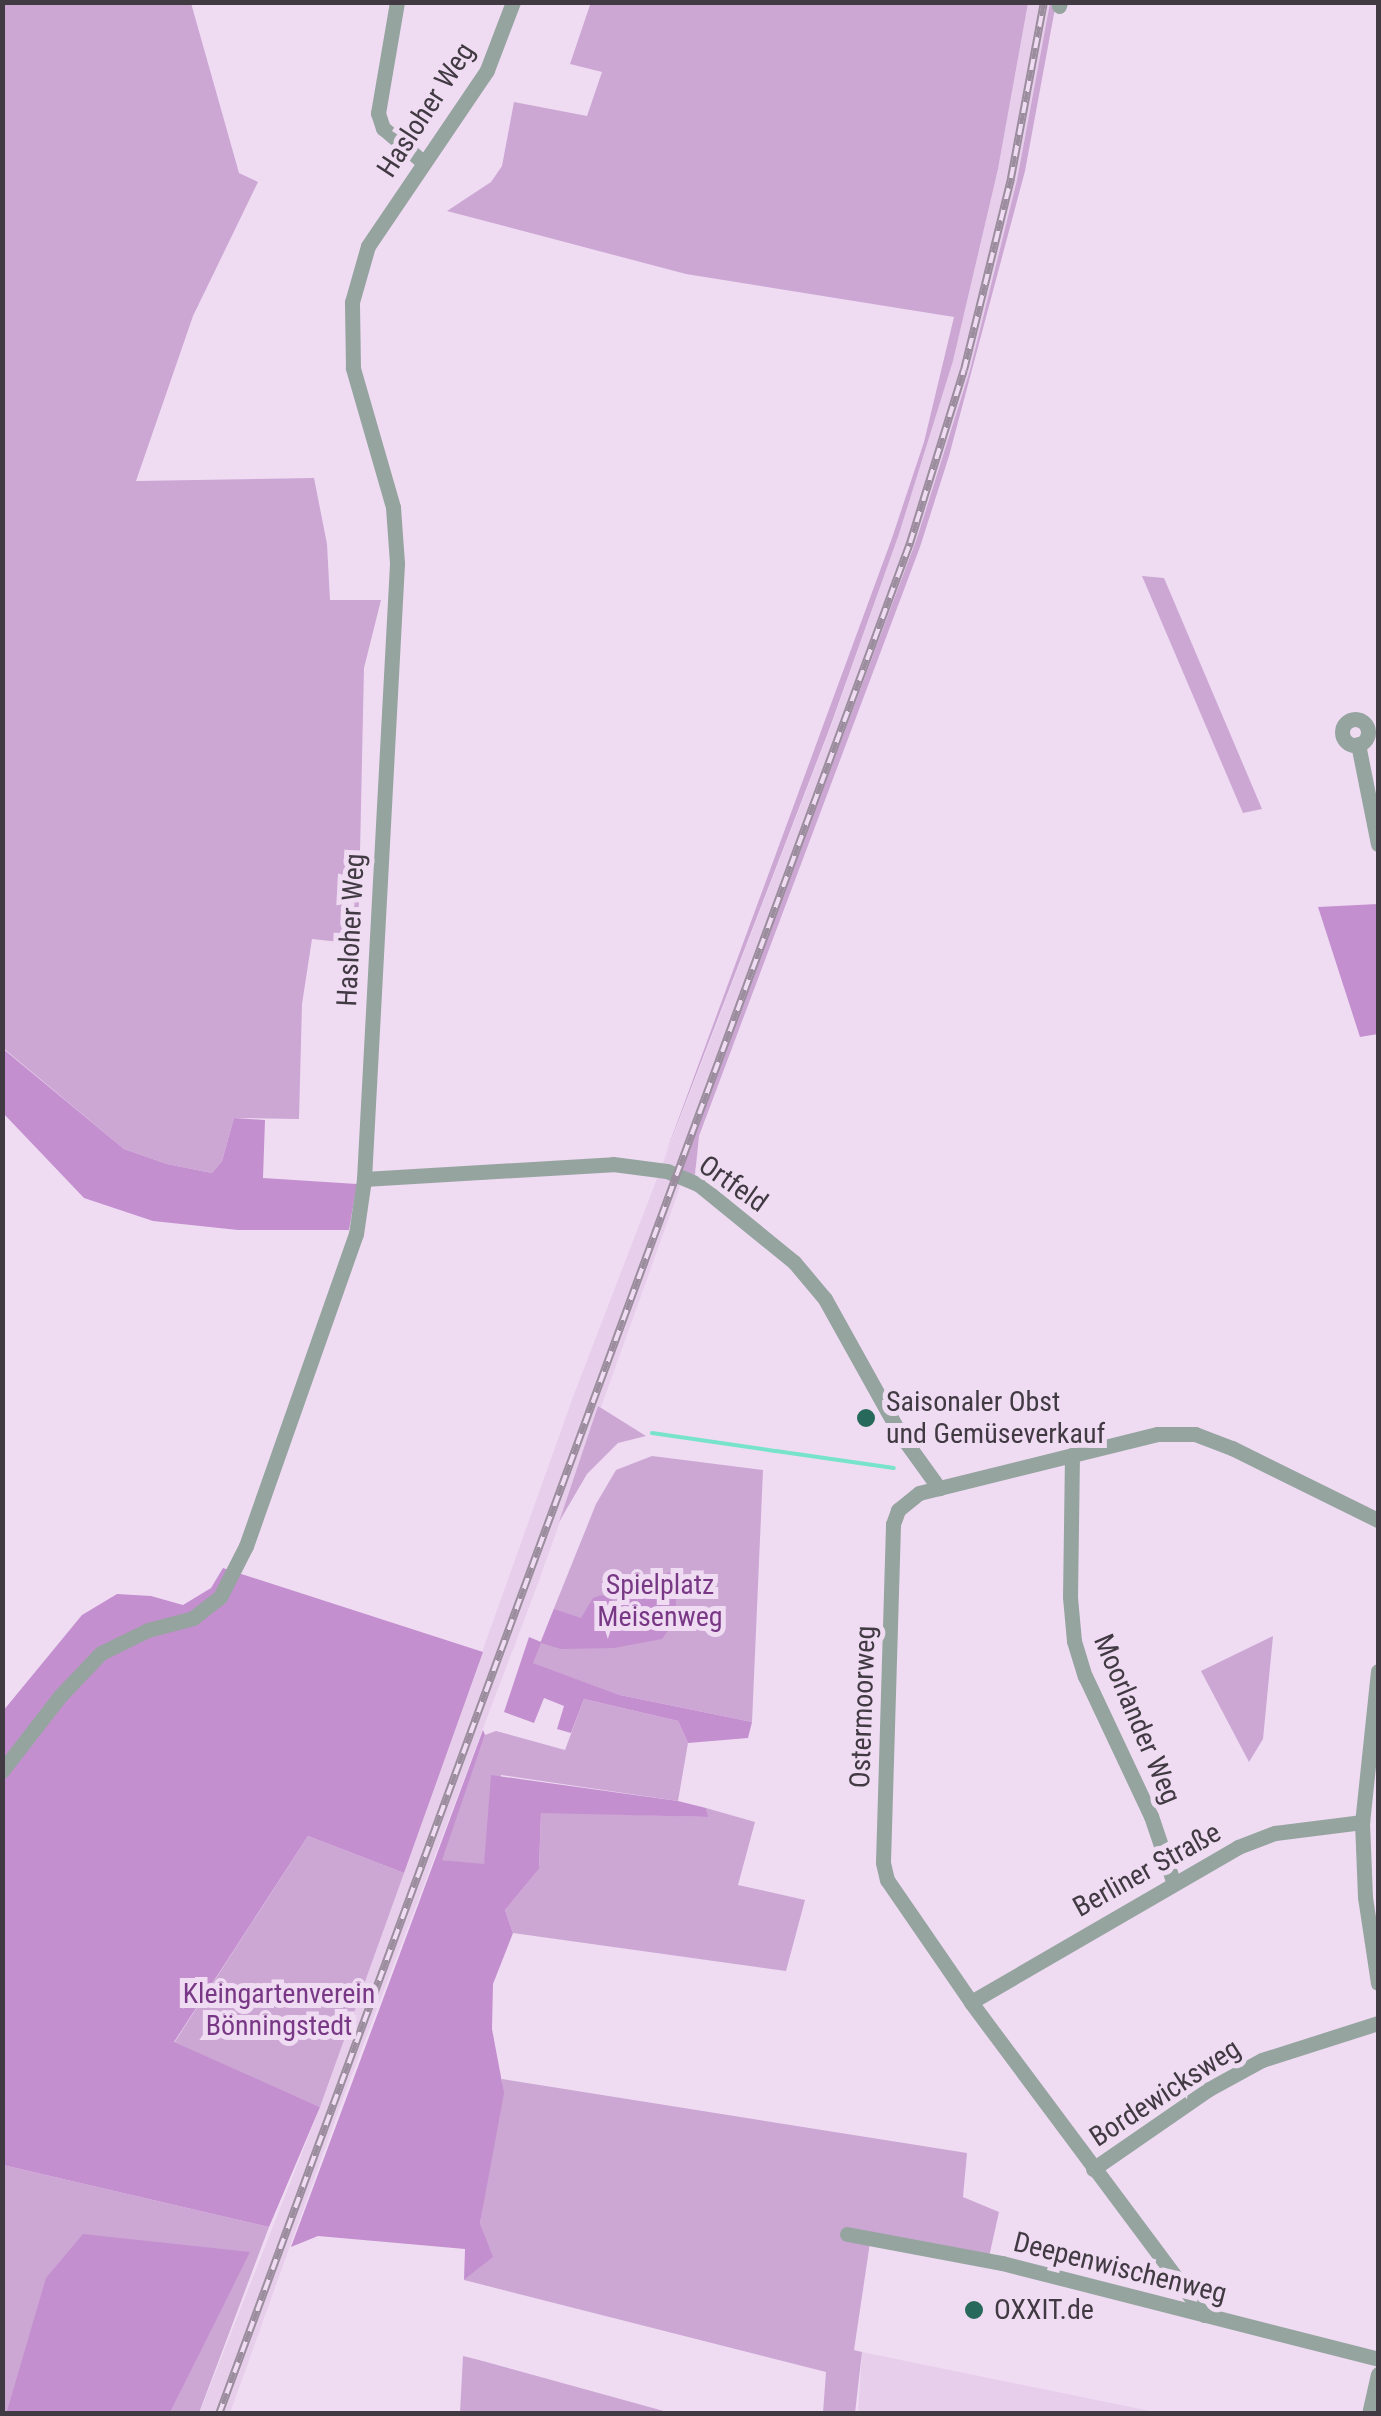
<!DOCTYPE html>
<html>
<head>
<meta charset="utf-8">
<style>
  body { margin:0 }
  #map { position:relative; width:1381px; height:2416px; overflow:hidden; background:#efdcf3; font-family:"Roboto Condensed",sans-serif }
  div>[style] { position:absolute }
  .built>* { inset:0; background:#e7cfec }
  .green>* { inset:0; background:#cca7d4 }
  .forest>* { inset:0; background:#c48fcf }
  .stream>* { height:4px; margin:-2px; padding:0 2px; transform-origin:2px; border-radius:2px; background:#77e3ca }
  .street>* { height:15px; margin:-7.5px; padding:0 7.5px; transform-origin:7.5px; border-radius:7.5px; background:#96a4a0 }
  .street>.ring { margin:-7.5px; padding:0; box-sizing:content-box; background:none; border:15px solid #96a4a0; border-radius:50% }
  .rail>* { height:8px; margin-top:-4px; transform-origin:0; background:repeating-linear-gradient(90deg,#efdcf3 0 11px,#9b8d9d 0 22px); box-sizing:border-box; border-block:2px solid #9b8d9d }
  .dots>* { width:28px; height:28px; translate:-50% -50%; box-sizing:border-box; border:5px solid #efdcf3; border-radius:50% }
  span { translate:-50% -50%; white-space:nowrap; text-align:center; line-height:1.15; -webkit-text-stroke:10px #efdcf3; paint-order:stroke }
  .street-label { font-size:28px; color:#423a43 }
  .poi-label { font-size:28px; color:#423a43 }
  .left { translate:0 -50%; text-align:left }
  .park-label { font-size:28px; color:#783885 }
  .frame { position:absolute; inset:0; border:5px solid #423a43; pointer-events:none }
</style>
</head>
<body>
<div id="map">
  <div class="built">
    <div style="clip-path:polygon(1028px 3px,1050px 3px,1017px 180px,970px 370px,917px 538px,682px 1168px,685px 1173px,537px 1586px,344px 2096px,230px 2413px,199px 2414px,320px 2107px,573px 1397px,830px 729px,899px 534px,953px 361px,998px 169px)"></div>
    <div style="clip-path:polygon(862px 2352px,1160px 2413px,858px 2413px)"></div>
  </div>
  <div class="green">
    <div style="clip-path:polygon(591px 2px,1028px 3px,998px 169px,953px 361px,899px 534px,829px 730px,663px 1161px,892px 538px,924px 442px,954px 317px,686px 274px,447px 211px,491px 182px,502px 166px,514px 102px,587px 116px,602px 72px,570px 64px)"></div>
    <div style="clip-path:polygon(3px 3px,191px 3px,239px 173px,258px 182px,193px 316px,136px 481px,314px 478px,327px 544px,330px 600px,381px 600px,364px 668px,358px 944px,312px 939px,302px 1004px,299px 1119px,234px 1118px,222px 1161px,212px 1173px,167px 1164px,124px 1149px,3px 1048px)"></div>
    <div style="clip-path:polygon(1050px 3px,1056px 3px,1025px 171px,949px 456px,920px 547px,699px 1136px,695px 1175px,685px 1173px,681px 1168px,917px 538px,970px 370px,1017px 180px)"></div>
    <div style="clip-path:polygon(1142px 576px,1164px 578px,1262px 809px,1243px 813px)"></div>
    <div style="clip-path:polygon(598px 1406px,646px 1436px,618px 1443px,587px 1474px,559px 1522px)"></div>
    <div style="clip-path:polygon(652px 1456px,763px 1470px,752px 1722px,620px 1695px,532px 1663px,596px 1504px,616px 1470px)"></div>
    <div style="clip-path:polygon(1273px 1636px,1263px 1739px,1249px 1762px,1201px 1671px)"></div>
    <div style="clip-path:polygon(584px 1699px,678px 1721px,688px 1743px,678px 1801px,501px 1775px,484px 1865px,441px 1860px,485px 1735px,496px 1731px,565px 1750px)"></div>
    <div style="clip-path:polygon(706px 1808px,755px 1822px,738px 1885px,805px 1900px,786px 1971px,513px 1933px,505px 1910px,539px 1869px,541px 1812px,707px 1817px)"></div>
    <div style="clip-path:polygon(308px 1836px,404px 1873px,320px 2107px,174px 2043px)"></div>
    <div style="clip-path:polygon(502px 2079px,967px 2153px,963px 2197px,999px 2212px,989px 2257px,871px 2236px,854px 2350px,862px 2352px,855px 2413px,823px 2413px,826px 2372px,464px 2280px,492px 2257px,480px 2223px)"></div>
    <div style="clip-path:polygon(3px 2165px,269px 2227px,199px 2413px,170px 2413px,249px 2252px,7px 2411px,30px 2413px,3px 2413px)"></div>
    <div style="clip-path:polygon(463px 2356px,479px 2360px,671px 2413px,460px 2413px)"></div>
  </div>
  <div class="forest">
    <div style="clip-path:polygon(1378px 904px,1378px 1034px,1360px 1037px,1318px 907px)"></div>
    <div style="clip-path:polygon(2px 1048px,124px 1149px,167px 1164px,212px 1173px,222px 1161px,234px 1118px,265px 1120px,263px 1178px,357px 1184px,349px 1230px,238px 1230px,153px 1221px,84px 1198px,3px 1113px)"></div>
    <div style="clip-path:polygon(223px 1568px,483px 1652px,404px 1873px,308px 1836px,174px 2042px,320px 2107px,269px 2227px,3px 2165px,3px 1711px,82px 1615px,117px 1594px,151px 1596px,183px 1605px,211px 1588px)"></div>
    <div style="clip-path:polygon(669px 1572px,677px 1581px,675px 1621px,662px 1639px,614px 1648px,561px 1649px,541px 1643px,533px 1663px,620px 1695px,752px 1722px,748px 1738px,688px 1743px,678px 1721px,584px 1699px,571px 1733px,557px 1729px,564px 1706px,544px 1698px,534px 1723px,504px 1712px,529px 1637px,541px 1642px,554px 1609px,581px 1618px,593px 1598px,602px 1595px,612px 1599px,614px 1606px)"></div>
    <div style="clip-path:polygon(483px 1730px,485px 1735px,442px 1860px,484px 1864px,491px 1775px,678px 1801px,706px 1808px,708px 1817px,541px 1813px,539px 1869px,505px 1910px,513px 1933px,493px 1984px,492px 2029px,504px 2093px,480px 2223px,493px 2257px,464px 2280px,465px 2249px,318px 2236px,291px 2247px)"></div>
    <div style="clip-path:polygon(83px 2234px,250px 2252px,170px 2413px,7px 2411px,46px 2278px)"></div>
  </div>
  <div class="stream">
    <div style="left:652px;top:1433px;width:124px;rotate:8.3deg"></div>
    <div style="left:776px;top:1451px;width:119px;rotate:8.2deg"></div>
  </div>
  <div class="street">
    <div style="left:397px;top:2px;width:113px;rotate:99.7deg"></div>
    <div style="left:378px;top:113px;width:16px;rotate:72deg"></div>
    <div style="left:383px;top:128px;width:52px;rotate:40.4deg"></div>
    <div style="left:1059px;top:6px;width:4px;rotate:-76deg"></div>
    <div class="ring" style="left:1342px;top:719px;width:11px;height:11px"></div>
    <div style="left:1358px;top:744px;width:102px;rotate:78.7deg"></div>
    <div style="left:364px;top:1179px;width:249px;rotate:-3.4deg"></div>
    <div style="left:613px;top:1164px;width:54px;rotate:7.4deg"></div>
    <div style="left:667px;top:1171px;width:34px;rotate:23deg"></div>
    <div style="left:698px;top:1184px;width:124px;rotate:39.1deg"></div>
    <div style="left:794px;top:1262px;width:48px;rotate:50deg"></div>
    <div style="left:825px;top:1299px;width:154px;rotate:60.9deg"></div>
    <div style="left:900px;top:1434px;width:67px;rotate:54.2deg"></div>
    <div style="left:1072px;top:1455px;width:142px;rotate:90.8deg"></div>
    <div style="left:1070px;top:1597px;width:44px;rotate:84.8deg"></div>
    <div style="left:1074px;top:1641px;width:37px;rotate:73deg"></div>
    <div style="left:1085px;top:1676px;width:155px;rotate:64.8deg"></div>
    <div style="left:1151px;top:1816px;width:69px;rotate:71.3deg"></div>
    <div style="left:1378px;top:1671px;width:152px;rotate:96deg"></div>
    <div style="left:1362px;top:1822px;width:75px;rotate:87.7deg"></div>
    <div style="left:1365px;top:1897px;width:87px;rotate:81.4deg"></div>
    <div style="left:2px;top:1771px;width:95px;rotate:-52.3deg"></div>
    <div style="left:60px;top:1696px;width:59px;rotate:-46.4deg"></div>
    <div style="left:101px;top:1653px;width:52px;rotate:-26.1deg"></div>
    <div style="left:148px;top:1630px;width:47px;rotate:-14.9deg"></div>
    <div style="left:193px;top:1618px;width:34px;rotate:-38deg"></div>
    <div style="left:220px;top:1597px;width:57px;rotate:-63deg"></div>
    <div style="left:246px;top:1546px;width:331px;rotate:-70.6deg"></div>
    <div style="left:356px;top:1234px;width:56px;rotate:-81.7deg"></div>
    <div style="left:364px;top:1179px;width:617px;rotate:-86.93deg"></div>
    <div style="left:397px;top:563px;width:56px;rotate:-94.1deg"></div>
    <div style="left:393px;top:507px;width:145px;rotate:-106.1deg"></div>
    <div style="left:353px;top:368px;width:66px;rotate:-90.9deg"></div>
    <div style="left:352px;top:302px;width:58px;rotate:-74.1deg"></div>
    <div style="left:368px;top:246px;width:212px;rotate:-55.9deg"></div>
    <div style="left:487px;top:70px;width:73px;rotate:-69.1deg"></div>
    <div style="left:971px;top:2002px;width:309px;rotate:-30.1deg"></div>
    <div style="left:1238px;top:1847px;width:40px;rotate:-21deg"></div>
    <div style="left:1275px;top:1833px;width:88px;rotate:-7.2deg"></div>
    <div style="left:1093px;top:2169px;width:141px;rotate:-34.6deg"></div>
    <div style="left:1209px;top:2089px;width:60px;rotate:-28.7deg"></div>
    <div style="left:1262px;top:2060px;width:122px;rotate:-17.7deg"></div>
    <div style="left:847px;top:2234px;width:158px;rotate:10.6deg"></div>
    <div style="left:1002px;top:2263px;width:388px;rotate:14.3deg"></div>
    <div style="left:1204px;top:2315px;width:390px;rotate:-126.7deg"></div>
    <div style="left:971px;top:2002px;width:148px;rotate:-124.5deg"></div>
    <div style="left:887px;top:1880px;width:18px;rotate:-103deg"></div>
    <div style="left:883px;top:1862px;width:338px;rotate:-88.3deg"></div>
    <div style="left:893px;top:1524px;width:15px;rotate:-70deg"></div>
    <div style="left:898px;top:1510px;width:27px;rotate:-39deg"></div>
    <div style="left:919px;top:1493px;width:246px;rotate:-13.9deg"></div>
    <div style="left:1158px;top:1434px;width:37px"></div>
    <div style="left:1195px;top:1434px;width:40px;rotate:21deg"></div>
    <div style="left:1232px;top:1448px;width:163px;rotate:26.3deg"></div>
    <div style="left:1369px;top:2414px;width:41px;rotate:-77.3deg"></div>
  </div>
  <div class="rail">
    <div style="left:219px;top:2414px;width:1995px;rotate:-69.73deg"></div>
    <div style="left:910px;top:543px;width:181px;rotate:-72.7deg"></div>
    <div style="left:964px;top:370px;width:198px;rotate:-76.2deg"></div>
    <div style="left:1011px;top:178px;width:179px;rotate:-79.4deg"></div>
  </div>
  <div class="dots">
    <div style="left:866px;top:1418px;background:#276a5c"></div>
    <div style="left:974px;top:2310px;background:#276a5c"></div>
  </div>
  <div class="street-label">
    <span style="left:426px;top:110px;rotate:-57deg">Hasloher Weg</span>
    <span style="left:351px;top:930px;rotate:-87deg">Hasloher Weg</span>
    <span style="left:733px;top:1184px;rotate:35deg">Ortfeld</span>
    <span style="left:863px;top:1707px;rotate:-88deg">Ostermoorweg</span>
    <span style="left:1137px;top:1719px;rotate:67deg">Moorlander Weg</span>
    <span style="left:1147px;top:1870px;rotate:-29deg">Berliner Straße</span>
    <span style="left:1165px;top:2093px;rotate:-33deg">Bordewicksweg</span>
    <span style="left:1120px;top:2268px;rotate:14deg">Deepenwischenweg</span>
  </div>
  <div class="poi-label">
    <span class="left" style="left:886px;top:1418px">Saisonaler Obst<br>und Gemüseverkauf</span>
    <span class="left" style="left:994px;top:2310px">OXXIT.de</span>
  </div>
  <div class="park-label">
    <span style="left:660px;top:1601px">Spielplatz<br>Meisenweg</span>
    <span style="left:279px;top:2010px">Kleingartenverein<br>Bönningstedt</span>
  </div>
  <div class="frame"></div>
</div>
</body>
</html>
